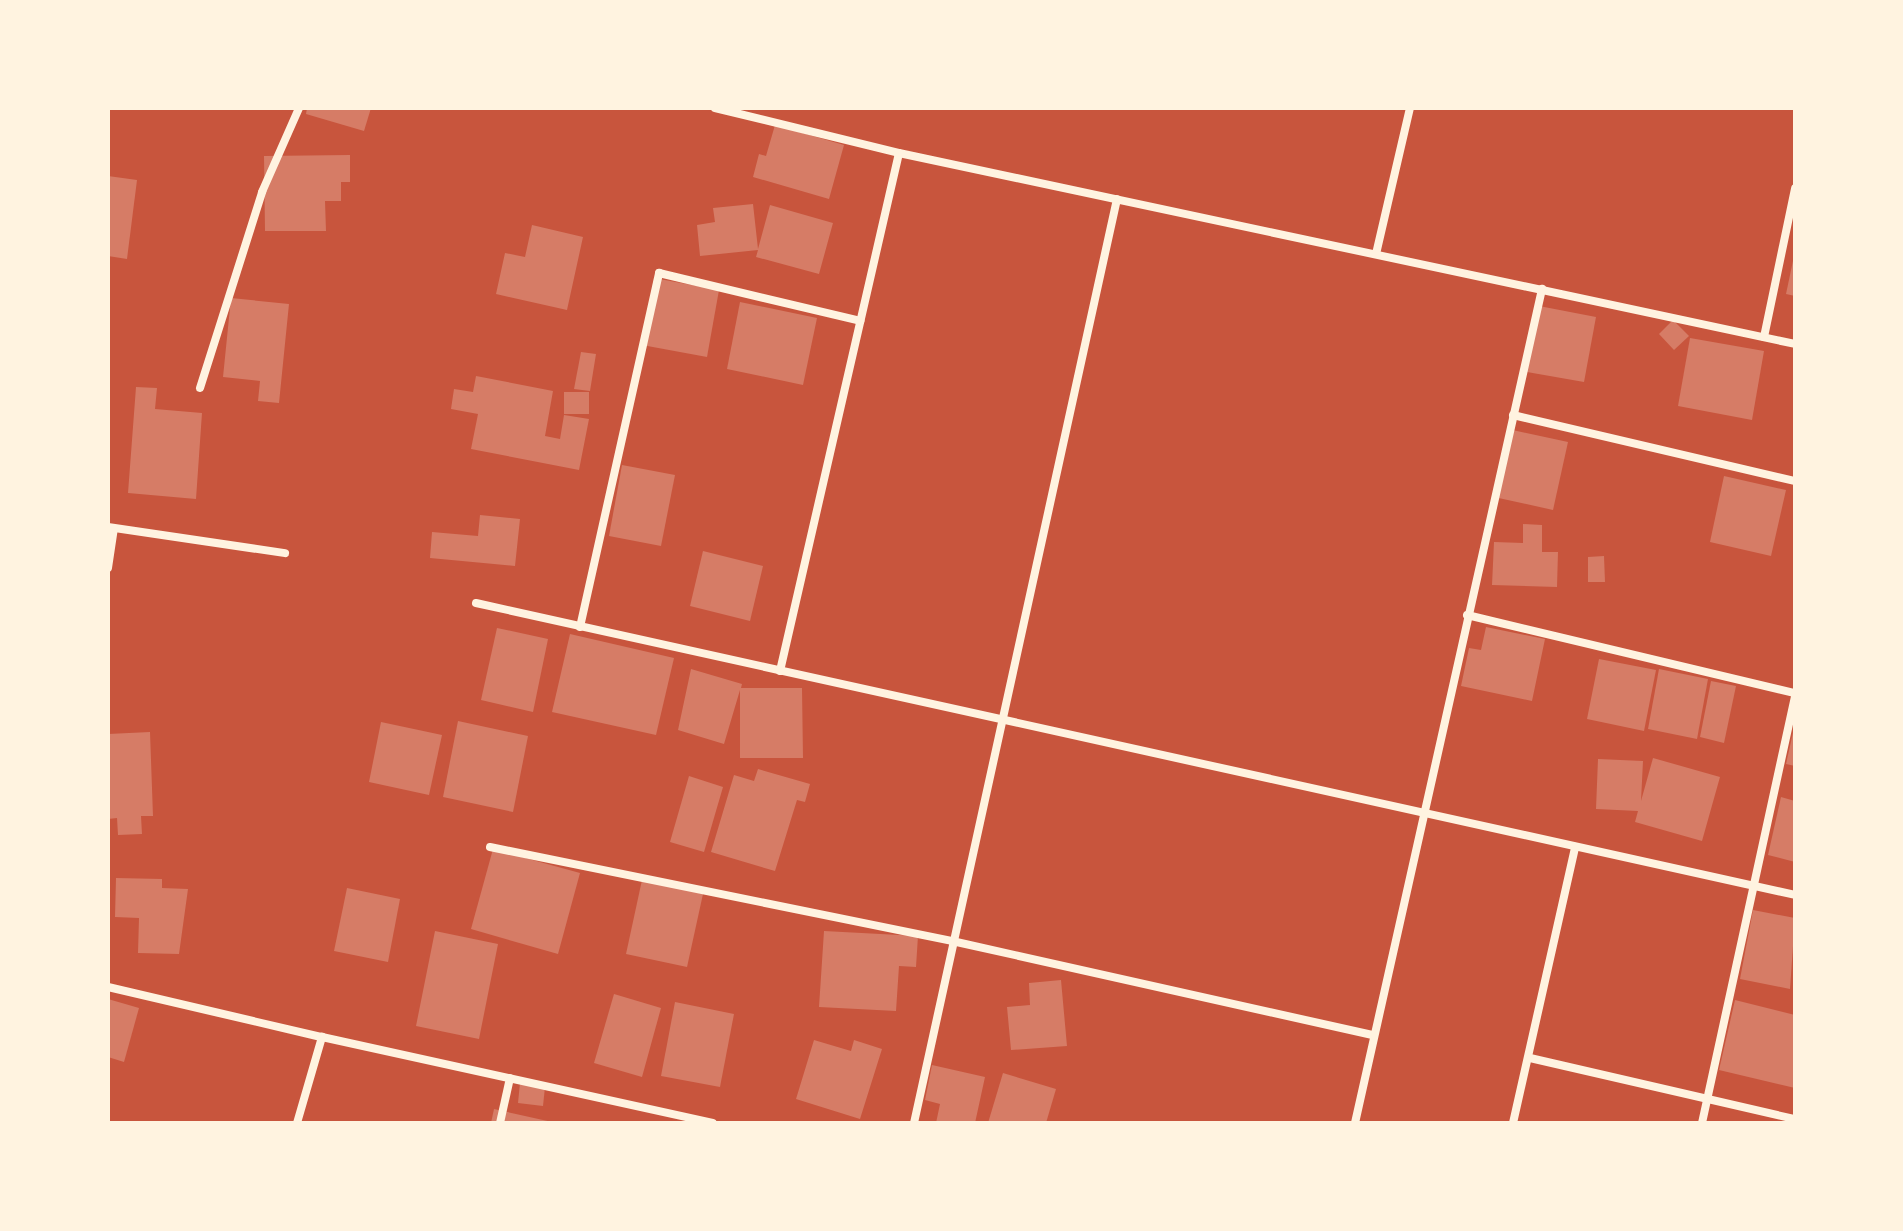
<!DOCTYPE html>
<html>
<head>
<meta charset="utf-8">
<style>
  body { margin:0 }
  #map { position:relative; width:1903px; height:1231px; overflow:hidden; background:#c8553d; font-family:Mulish,sans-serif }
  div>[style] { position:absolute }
  .building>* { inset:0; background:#d67c66 }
  .minor>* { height:8px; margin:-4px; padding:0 4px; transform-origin:4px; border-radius:4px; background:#fff3e0 }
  span { translate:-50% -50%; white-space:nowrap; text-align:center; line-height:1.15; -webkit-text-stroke:7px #fff3e0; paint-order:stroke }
  .frame { position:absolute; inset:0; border:110px solid #fff3e0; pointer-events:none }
</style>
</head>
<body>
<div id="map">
  <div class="building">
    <div style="clip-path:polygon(307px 108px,371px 108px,364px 131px,306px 114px)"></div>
    <div style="clip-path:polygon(775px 125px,844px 145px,829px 199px,753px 177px,759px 154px,766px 156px)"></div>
    <div style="clip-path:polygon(350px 155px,350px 182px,341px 182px,341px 201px,325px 201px,326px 231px,265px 231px,264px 156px)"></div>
    <div style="clip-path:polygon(108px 176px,137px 180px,127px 259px,108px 256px)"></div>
    <div style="clip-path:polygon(753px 204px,758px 249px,770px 205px,833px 223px,819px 274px,756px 257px,758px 250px,700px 256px,697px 225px,715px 222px,713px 208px)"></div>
    <div style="clip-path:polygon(532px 225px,583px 237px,567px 310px,496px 294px,505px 253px,525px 257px)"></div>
    <div style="clip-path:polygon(1794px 256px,1795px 256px,1795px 296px,1786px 294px)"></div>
    <div style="clip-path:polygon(654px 278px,719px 290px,707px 357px,642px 345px)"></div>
    <div style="clip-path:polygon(231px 298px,289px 304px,279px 403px,258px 401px,260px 381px,223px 377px)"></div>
    <div style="clip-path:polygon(740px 302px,817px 318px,803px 385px,727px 369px)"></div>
    <div style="clip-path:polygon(1539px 306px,1596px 317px,1584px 382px,1527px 372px)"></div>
    <div style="clip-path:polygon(1673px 320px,1689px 336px,1674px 350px,1659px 334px)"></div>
    <div style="clip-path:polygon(1690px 338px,1764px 351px,1752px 420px,1678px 406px)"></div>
    <div style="clip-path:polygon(581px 352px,596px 354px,590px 391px,574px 389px)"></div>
    <div style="clip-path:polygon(476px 376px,553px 391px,545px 436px,560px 439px,564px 415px,589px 419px,579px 470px,471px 449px,478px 414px,451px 409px,454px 389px,473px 392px)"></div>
    <div style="clip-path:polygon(136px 387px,157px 388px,155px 409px,202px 413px,196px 499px,128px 493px)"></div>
    <div style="clip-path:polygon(564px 392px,589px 392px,589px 414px,564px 414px)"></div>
    <div style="clip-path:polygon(1508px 429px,1568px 442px,1553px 510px,1494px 497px)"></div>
    <div style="clip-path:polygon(622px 465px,675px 475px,661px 546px,609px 536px)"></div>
    <div style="clip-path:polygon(1724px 476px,1786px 490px,1771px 556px,1710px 542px)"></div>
    <div style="clip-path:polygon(480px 515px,520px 519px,515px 566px,430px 558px,432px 532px,478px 536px)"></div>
    <div style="clip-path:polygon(1523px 524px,1542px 525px,1542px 552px,1558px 552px,1557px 587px,1492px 585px,1494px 542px,1523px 543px)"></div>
    <div style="clip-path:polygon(703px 551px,763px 566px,750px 621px,690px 606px)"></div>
    <div style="clip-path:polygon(1604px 556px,1605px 582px,1588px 582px,1588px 557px)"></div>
    <div style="clip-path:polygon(1486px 627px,1545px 639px,1532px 701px,1461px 686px,1469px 648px,1481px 650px)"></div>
    <div style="clip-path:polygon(497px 628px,548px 639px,533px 712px,481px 700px)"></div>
    <div style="clip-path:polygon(570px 634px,674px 658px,656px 735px,552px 712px)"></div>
    <div style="clip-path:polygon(1599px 659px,1656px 670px,1644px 731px,1587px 719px)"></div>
    <div style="clip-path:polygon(691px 669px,742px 684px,741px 688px,802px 688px,803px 758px,740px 758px,740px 690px,724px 744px,678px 730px)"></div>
    <div style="clip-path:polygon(1659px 669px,1708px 679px,1697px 739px,1648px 729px)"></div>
    <div style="clip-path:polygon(1711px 681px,1736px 686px,1724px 743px,1700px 737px)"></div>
    <div style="clip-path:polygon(458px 721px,528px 736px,513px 812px,443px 797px)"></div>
    <div style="clip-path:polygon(381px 722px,442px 735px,429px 795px,369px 782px)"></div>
    <div style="clip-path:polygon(1794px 728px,1795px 728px,1795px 766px,1786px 764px)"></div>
    <div style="clip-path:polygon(150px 732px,153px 816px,141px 816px,142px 834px,118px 835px,117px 818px,108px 819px,108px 734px)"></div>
    <div style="clip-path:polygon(1653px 758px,1720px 777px,1702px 841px,1635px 822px,1638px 811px,1596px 809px,1598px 759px,1643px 761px,1641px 801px)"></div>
    <div style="clip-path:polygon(758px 769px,810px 784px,805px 802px,797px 800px,775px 871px,711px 852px,734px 775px,754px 781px)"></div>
    <div style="clip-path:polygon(689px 776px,723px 787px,704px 852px,670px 842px)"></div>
    <div style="clip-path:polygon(1781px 797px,1795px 801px,1795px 862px,1768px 855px)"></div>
    <div style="clip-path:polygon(493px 849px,580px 873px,558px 954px,471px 929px)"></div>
    <div style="clip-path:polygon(116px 878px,162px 879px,162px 888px,188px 889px,179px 954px,138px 953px,139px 918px,115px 917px)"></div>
    <div style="clip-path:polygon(642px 880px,703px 894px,687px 967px,626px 954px)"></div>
    <div style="clip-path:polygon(347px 888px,400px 899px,388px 962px,334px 951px)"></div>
    <div style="clip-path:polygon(1753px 910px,1795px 918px,1790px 989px,1740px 979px)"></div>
    <div style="clip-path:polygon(435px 931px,498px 944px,479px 1039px,416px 1026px)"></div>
    <div style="clip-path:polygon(824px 931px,918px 936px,916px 967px,899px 966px,896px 1011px,819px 1007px)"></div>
    <div style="clip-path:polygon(1061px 980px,1067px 1046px,1011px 1050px,1007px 1007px,1030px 1005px,1029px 983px)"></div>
    <div style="clip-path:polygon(614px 994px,661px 1008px,642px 1077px,594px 1063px)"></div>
    <div style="clip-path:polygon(108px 999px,139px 1008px,124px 1062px,108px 1057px)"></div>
    <div style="clip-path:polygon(1735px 1000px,1795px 1015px,1795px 1088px,1719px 1070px)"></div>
    <div style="clip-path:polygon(675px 1002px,734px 1014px,720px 1087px,661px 1076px)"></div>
    <div style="clip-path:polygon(814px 1040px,851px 1051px,854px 1040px,882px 1049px,860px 1119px,796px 1099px)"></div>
    <div style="clip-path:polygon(932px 1065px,985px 1077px,975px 1123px,936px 1123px,940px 1104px,925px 1100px)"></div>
    <div style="clip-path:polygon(1003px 1073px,1056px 1089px,1046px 1123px,988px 1123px)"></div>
    <div style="clip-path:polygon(520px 1083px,545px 1087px,543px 1106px,518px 1103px)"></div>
    <div style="clip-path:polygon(494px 1109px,552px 1122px,552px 1123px,491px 1123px)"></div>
  </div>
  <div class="minor">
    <div style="left:715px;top:108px;width:189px;rotate:13.7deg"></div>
    <div style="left:899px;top:153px;width:916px;rotate:12.03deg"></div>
    <div style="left:1376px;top:254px;width:150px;rotate:-76.9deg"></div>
    <div style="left:1764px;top:337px;width:152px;rotate:-78.2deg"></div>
    <div style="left:200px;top:388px;width:206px;rotate:-72.4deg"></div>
    <div style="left:262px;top:192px;width:92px;rotate:-66.2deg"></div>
    <div style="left:1513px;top:415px;width:290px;rotate:13.2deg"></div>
    <div style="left:108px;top:527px;width:179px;rotate:8.4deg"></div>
    <div style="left:108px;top:568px;width:40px;rotate:-81.5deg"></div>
    <div style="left:476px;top:603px;width:1351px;rotate:12.48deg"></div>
    <div style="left:1467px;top:615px;width:337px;rotate:13.4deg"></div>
    <div style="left:580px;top:627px;width:363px;rotate:-77.4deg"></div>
    <div style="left:659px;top:273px;width:207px;rotate:13.4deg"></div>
    <div style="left:780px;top:671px;width:531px;rotate:-77.06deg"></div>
    <div style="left:490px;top:847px;width:471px;rotate:11.5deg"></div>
    <div style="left:952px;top:941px;width:432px;rotate:12.6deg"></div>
    <div style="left:108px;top:987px;width:220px;rotate:13.2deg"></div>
    <div style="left:1530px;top:1058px;width:272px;rotate:13deg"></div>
    <div style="left:297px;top:1123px;width:90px;rotate:-73.8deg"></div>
    <div style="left:322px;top:1037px;width:400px;rotate:12.4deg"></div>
    <div style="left:500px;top:1123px;width:46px;rotate:-77.5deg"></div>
    <div style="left:914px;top:1123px;width:946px;rotate:-77.61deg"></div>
    <div style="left:1355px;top:1123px;width:855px;rotate:-77.36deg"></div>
    <div style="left:1513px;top:1123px;width:283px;rotate:-77.3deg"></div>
    <div style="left:1702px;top:1123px;width:437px;rotate:-77.7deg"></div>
  </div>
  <div class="frame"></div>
</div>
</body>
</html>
